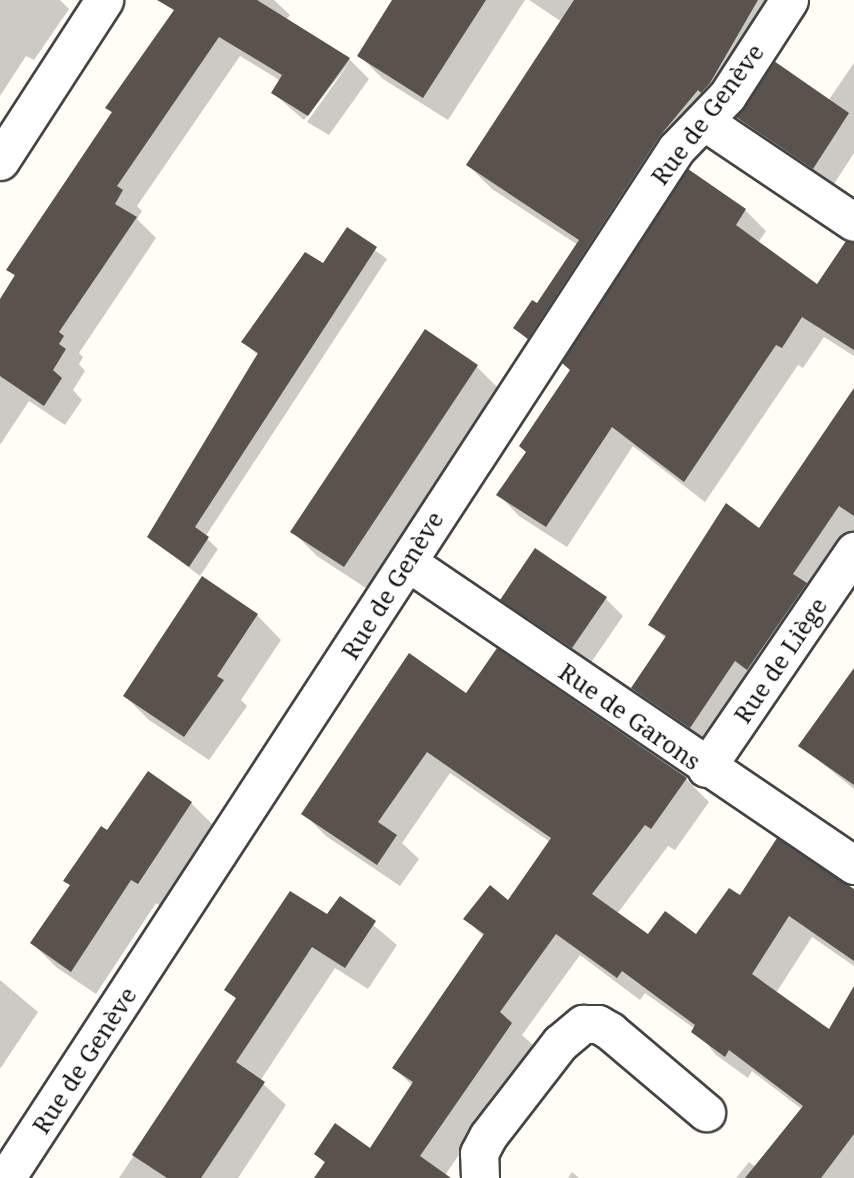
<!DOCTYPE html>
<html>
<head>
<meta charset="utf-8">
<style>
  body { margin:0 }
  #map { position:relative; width:854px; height:1178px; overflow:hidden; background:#fffdf5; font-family:"Noto Serif",serif }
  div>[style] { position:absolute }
  .shadow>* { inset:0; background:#0003 }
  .building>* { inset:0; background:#5a524d }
  .roads { filter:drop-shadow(2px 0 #444) drop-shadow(-2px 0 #444) drop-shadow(0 2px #444) drop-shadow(0 -2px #444) }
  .minor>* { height:37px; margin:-18.5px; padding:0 18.5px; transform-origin:18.5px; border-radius:18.5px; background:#fff }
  span { translate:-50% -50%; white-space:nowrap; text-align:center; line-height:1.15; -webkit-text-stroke:7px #fff; paint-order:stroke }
  .street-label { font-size:24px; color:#111 }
</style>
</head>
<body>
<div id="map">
  <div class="shadow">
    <div style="clip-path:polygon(0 0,60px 0,69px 9px,34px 60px,26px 56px,0 96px)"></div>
    <div style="clip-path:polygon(182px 0,274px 0,290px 15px,286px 20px,349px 59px,369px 79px,329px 135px,307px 122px,350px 62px,304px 120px,273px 93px,281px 81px,240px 56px,137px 206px,142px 211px,137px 219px,156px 238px,79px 353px,83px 357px,79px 364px,85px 371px,73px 390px,82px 400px,65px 425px,29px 401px,0 445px,0 301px,15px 277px,8px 269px,113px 114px,108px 108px)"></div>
    <div style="clip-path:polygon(394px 0,525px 0,448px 120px,383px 79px,360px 56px)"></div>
    <div style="clip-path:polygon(529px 0,798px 0,726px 115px,540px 352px,516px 328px,537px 306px,578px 245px,492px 189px,468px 165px,562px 22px)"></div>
    <div style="clip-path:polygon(854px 63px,854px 153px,832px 187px,757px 136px,738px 117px,828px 101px)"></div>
    <div style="clip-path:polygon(745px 210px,766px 231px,758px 243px,818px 287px,854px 280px,854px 356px,824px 337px,803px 368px,798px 365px,705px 502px,633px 446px,567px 547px,519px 516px,499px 495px)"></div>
    <div style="clip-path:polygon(347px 230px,387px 259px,205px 537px,218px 549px,200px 576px,149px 537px,259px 356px,243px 342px,324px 266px)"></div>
    <div style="clip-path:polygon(476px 366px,501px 391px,369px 590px,317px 556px,293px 532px)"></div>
    <div style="clip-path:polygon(854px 391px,854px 535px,712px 748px,654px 709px,633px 688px,666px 639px,651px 624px,759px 531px)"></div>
    <div style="clip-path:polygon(535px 550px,606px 599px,623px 616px,590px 664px,520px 617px,503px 599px)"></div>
    <div style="clip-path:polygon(203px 578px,257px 615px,281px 640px,241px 700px,247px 706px,209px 760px,149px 720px,125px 696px)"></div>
    <div style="clip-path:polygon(854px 694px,854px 789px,801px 746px)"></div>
    <div style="clip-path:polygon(466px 696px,686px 779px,709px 802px,675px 850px,668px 846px,617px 914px,648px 937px,697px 936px,740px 897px,854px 892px,854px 966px,812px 937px,776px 993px,829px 1031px,854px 989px,854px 1178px,736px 1178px,749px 1162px,756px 1167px,803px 1110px,752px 1071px,748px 1078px,716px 1055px,695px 1029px,645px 993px,640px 1000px,580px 955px,522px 1035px,534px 1046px,443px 1178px,316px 1178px,326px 1164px,316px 1154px,370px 1150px,413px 1086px,394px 1068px,484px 937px,466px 919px,509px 902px,550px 842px,450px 773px,402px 843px,419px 859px,400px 886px,326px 836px,303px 813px)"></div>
    <div style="clip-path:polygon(191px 803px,215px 827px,163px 907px,156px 903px,96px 994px,56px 967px,32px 943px,71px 886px,65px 880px,107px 832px)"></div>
    <div style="clip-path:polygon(341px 898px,397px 945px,368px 989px,335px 968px,260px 1081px,286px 1105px,238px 1178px,119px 1178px,237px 1000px,227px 989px,328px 917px)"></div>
    <div style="clip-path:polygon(0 980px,38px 1012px,0 1069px)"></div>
    <div style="clip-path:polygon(572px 1172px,579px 1178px,568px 1178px)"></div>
  </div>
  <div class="building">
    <div style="clip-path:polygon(157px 0,257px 0,350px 58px,308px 116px,271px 93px,282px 75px,219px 37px,117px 186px,123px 190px,115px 204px,137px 217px,59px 332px,64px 336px,59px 344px,66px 349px,53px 370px,62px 378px,44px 406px,0 376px,0 299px,15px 275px,6px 270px,112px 112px,105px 108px,174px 10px)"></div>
    <div style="clip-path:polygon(392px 0,486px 0,423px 98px,357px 56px)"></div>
    <div style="clip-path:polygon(574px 0,758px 0,710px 83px,701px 93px,698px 90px,659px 137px,528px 339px,513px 328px,532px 300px,537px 303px,579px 240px,466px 165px)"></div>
    <div style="clip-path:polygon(774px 61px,849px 113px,813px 169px,736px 117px)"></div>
    <div style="clip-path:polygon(688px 169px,746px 209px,736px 225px,817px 284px,846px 241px,854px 243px,854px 350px,802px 317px,782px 348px,776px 345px,684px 482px,612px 427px,546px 527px,496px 495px,526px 452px,519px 446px,570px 370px,562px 363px)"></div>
    <div style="clip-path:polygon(347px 227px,377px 247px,195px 527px,209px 537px,189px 567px,147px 537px,258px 353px,241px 342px,305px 252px,323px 263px)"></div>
    <div style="clip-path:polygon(425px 329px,478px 365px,344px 567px,290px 532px)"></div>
    <div style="clip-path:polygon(854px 388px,854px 516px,839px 506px,793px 574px,807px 583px,747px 670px,735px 661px,690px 728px,631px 688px,666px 636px,648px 625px,726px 503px,759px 528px)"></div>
    <div style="clip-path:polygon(535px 548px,607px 597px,572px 648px,500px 600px)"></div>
    <div style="clip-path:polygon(202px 576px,258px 614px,217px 676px,224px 680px,184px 737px,123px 696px)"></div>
    <div style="clip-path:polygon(497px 648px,687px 778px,651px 829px,645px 825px,592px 894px,648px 934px,665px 911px,696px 934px,729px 888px,740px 895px,777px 838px,854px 889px,854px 961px,789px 916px,752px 974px,829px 1029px,854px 986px,854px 1134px,821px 1178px,745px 1178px,803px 1106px,729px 1050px,725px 1057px,691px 1032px,695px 1025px,622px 971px,617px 978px,556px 934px,500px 1012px,512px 1023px,420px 1156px,451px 1178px,314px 1178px,325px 1162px,314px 1154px,335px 1123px,370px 1148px,413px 1082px,392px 1068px,484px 934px,463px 919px,490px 885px,508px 900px,551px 838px,427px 752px,378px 822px,397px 835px,377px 865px,301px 814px,409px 653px,466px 693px)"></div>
    <div style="clip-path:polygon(854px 668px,854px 785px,798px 746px)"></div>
    <div style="clip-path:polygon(148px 771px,192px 802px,138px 884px,131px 880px,71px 972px,30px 943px,70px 885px,63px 881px,101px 826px,107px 830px)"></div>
    <div style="clip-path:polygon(290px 891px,327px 914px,340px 896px,376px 921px,345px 968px,312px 947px,236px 1062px,265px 1082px,201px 1178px,167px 1178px,132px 1155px,236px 998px,224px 990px)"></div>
  </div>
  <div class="roads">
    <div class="minor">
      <div style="left:705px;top:122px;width:179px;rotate:33.9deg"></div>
      <div style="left:0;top:161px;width:192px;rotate:-57.1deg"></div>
      <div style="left:409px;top:563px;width:538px;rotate:34.16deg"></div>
      <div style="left:706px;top:768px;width:263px;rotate:-55.7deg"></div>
      <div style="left:6px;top:1178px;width:1228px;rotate:-56.93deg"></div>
      <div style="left:676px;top:149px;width:74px;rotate:-46.1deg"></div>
      <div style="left:727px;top:96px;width:114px;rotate:-57.1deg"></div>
      <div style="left:480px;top:1178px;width:25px;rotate:-92deg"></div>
      <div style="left:479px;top:1153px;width:19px;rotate:-62deg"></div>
      <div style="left:488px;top:1136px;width:118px;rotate:-52.3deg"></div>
      <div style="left:560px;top:1043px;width:30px;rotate:-40deg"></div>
      <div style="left:583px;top:1024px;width:15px"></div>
      <div style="left:598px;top:1024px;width:14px;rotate:30deg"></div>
      <div style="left:610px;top:1031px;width:126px;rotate:40.2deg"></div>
    </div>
  </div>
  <div class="street-label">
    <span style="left:707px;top:114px;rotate:-53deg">Rue de Genève</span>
    <span style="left:392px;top:585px;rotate:-58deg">Rue de Genève</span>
    <span style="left:780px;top:660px;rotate:-56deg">Rue de Liège</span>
    <span style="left:630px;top:716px;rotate:35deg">Rue de Garons</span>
    <span style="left:84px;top:1060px;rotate:-57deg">Rue de Genève</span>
  </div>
</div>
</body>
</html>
